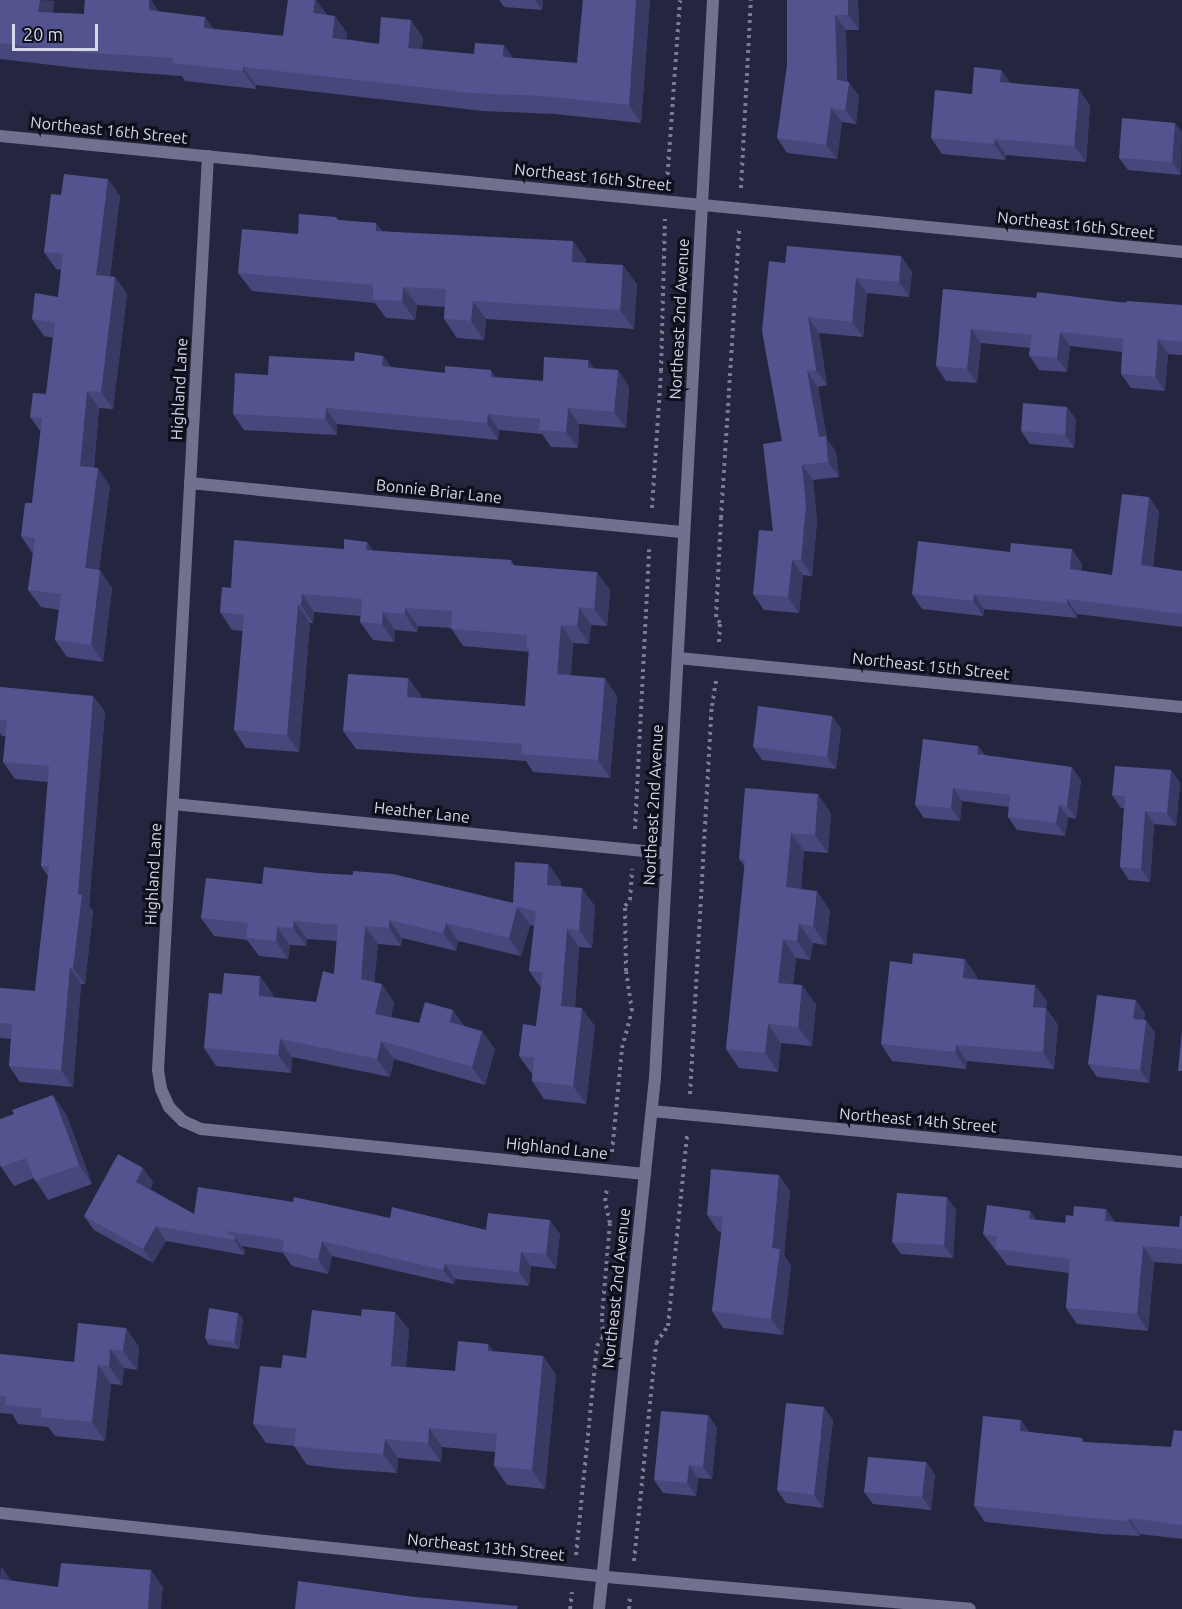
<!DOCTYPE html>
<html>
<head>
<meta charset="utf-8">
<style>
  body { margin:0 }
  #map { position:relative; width:1182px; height:1609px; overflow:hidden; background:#24253e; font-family:Ubuntu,sans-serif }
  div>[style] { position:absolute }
  .path>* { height:4px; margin-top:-2px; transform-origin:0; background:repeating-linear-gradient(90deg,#7b7c91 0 3px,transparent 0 7.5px) }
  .minor>* { height:12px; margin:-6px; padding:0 6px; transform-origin:6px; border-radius:6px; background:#6f718e }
  .tertiary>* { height:12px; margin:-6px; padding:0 6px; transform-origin:6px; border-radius:6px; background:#6f718e }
  .wall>* { inset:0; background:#47477b }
  .shaded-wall>* { inset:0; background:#393a64 }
  .building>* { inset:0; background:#52538f }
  span { translate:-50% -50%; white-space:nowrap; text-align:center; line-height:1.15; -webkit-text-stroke:6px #0f0f1b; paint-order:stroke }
  .street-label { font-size:16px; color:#d6d7e9 }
  .scale { position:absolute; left:12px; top:24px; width:86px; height:27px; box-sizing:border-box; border:3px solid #d6d7e9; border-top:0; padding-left:8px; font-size:18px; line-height:21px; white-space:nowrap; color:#d6d7e9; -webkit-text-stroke:4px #0f0f1b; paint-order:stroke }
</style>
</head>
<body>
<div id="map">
  <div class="path">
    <div style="left:667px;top:182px;width:182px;rotate:-85.9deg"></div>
    <div style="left:741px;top:188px;width:188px;rotate:-87deg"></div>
    <div style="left:652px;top:508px;width:137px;rotate:-86.2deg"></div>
    <div style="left:661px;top:371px;width:152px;rotate:-88.5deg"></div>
    <div style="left:719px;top:642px;width:19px;rotate:-87deg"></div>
    <div style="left:720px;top:623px;width:7px;rotate:-124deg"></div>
    <div style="left:716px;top:617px;width:99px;rotate:-87.1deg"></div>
    <div style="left:721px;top:518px;width:291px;rotate:-86.4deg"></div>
    <div style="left:635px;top:829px;width:280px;rotate:-87.1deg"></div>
    <div style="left:690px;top:1094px;width:389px;rotate:-86.8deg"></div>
    <div style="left:712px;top:706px;width:26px;rotate:-81deg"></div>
    <div style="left:612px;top:1152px;width:104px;rotate:-84.5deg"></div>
    <div style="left:622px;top:1048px;width:38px;rotate:-75deg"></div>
    <div style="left:632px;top:1011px;width:40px;rotate:-98.5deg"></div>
    <div style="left:626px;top:971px;width:65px;rotate:-90.9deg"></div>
    <div style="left:625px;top:906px;width:8px;rotate:-50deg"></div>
    <div style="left:630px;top:900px;width:31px;rotate:-86deg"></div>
    <div style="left:576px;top:1555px;width:210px;rotate:-84.3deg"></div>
    <div style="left:597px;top:1346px;width:11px;rotate:-56deg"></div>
    <div style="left:603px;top:1337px;width:21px;rotate:-93deg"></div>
    <div style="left:602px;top:1316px;width:93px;rotate:-85.1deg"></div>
    <div style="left:610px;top:1223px;width:23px;rotate:-103deg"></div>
    <div style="left:605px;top:1201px;width:12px;rotate:-81deg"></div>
    <div style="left:634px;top:1561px;width:219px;rotate:-84.2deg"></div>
    <div style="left:656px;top:1343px;width:21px;rotate:-55deg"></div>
    <div style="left:668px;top:1326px;width:193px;rotate:-84.3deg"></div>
    <div style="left:570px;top:1609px;width:17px;rotate:-83deg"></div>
    <div style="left:629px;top:1609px;width:11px;rotate:-85deg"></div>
  </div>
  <div class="minor">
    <div style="left:0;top:136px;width:1188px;rotate:5.6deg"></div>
    <div style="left:208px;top:156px;width:915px;rotate:93.13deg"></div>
    <div style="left:158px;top:1070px;width:19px;rotate:81deg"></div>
    <div style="left:161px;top:1089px;width:20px;rotate:66deg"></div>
    <div style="left:169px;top:1107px;width:20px;rotate:45deg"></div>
    <div style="left:183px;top:1121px;width:20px;rotate:24deg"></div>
    <div style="left:201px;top:1129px;width:446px;rotate:5.8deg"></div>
    <div style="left:190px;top:483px;width:496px;rotate:5.7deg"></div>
    <div style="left:678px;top:658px;width:506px;rotate:5.55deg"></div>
    <div style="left:173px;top:804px;width:496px;rotate:5.7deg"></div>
    <div style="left:652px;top:1111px;width:532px;rotate:5.5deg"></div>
    <div style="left:0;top:1513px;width:621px;rotate:6deg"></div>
    <div style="left:618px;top:1578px;width:353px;rotate:5deg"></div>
  </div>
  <div class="tertiary">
    <div style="left:599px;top:1609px;width:534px;rotate:-83.98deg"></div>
    <div style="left:655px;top:1078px;width:1080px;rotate:-86.92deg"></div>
  </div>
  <div class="wall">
    <div style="clip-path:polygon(0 0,54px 1px,53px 13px,84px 14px,85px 0,151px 0,158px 11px,214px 29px,283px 36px,288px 0,316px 0,326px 14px,347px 33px,346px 39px,379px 44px,423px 37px,422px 49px,513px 58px,577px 63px,583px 0,650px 0,641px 123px,554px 114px,483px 111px,256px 85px,256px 89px,185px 81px,182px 76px,86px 69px,0 59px)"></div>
    <div style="clip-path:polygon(499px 0,543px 0,542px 10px,504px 7px)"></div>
    <div style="clip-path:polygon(787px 0,858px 0,859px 30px,846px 30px,847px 81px,859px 96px,856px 124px,842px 122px,837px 159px,787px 153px,777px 138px,787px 66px)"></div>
    <div style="clip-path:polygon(1001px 70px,1010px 83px,1090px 105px,1086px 162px,1006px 155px,1005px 160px,942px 154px,931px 138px,972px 94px)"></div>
    <div style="clip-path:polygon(1175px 123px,1181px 175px,1128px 170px,1119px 158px)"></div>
    <div style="clip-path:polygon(61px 195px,120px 196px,110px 276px,115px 277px,127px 294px,113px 409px,99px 408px,94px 468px,110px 486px,99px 570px,112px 588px,103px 662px,67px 657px,55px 640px,59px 610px,41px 607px,28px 590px,33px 554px,21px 536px,32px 503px,41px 432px,30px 417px,46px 394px,53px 338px,44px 336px,32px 319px,58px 297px,61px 270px,56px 269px,44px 252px)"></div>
    <div style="clip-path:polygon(336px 217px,339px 220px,376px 223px,382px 231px,586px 259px,586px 263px,637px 284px,634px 329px,486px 319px,484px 340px,457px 338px,444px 319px,445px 307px,417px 305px,415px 320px,386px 318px,375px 303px,252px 291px,238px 273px)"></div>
    <div style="clip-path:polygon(901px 256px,912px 272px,909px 297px,867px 293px,863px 337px,819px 333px,827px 385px,818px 387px,827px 439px,836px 452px,839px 477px,813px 480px,817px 521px,812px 576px,803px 575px,799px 613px,764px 610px,753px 594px,773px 531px,782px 441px,785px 263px)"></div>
    <div style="clip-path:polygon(943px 289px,1036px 298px,1182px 305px,1182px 355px,1168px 354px,1165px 391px,1131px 388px,1121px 374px,1122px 352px,1070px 346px,1067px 372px,1039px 370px,1029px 355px,1030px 348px,981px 343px,977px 383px,946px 381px,936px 366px)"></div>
    <div style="clip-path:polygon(383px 356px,391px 367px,445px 373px,543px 381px,588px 360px,594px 369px,618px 370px,629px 387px,626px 428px,579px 424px,578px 448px,551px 447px,542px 434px,499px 430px,498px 440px,337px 424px,337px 435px,244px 430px,233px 414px,268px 375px,354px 361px)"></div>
    <div style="clip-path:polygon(1076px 419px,1074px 448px,1030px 444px,1021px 431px)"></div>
    <div style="clip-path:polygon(1149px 497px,1159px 512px,1153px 567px,1182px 571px,1182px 627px,1077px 614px,1077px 618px,984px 609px,983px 616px,922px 609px,912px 594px,1082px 564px,1081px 571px,1112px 575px)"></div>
    <div style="clip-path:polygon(367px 542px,373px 551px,511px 560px,515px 566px,610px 590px,607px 626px,591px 625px,589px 644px,573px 643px,571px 675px,617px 696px,610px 778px,533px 772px,526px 761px,356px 749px,343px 731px,408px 678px,421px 696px,421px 698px,525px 706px,529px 652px,463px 646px,451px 628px,418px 626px,417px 632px,395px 630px,394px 642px,373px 640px,360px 622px,361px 616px,314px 612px,313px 623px,310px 623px,299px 752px,246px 748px,234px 730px,243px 631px,232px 630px,220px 612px,231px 588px)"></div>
    <div style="clip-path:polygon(0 687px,93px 696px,105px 712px,89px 906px,93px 911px,85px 984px,81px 984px,73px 1087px,20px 1082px,9px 1066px,11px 1039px,0 1038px,0 988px,35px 991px,48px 876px,41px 866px,48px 782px,15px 779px,3px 762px,6px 736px,2px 736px,0 733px)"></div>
    <div style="clip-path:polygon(832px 716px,841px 729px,836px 769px,762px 760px,753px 747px)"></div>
    <div style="clip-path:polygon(978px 746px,985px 755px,1081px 780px,1076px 819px,1068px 817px,1065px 836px,1017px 830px,1008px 817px,1009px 807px,962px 801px,960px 821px,924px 818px,915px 805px)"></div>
    <div style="clip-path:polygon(1171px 770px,1180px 783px,1176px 826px,1154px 824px,1150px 882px,1129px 880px,1120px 867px,1124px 808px,1121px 808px,1112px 795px)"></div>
    <div style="clip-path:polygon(831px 813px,828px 853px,804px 851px,801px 889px,830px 910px,826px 945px,813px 943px,810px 960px,796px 958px,793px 984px,816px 1004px,812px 1046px,781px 1043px,778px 1072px,739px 1068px,726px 1049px,745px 867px,739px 859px)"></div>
    <div style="clip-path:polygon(548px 864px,561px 882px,561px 886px,595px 906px,592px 948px,579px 947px,575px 1007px,595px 1026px,586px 1104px,544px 1099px,532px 1081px,532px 1074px,519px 1056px,536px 1026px,541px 988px,529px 971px,534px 926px,530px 925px,521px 956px,458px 941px,456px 951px,402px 938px,401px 946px,378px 944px,374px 982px,394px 1002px,391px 1017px,419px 1023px,464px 1026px,495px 1049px,485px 1085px,394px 1059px,390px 1077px,292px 1057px,291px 1073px,216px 1066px,204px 1048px,222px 994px,273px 994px,273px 997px,316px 1002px,334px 974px,337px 941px,307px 939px,306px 946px,290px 945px,288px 959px,259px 956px,247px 940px,214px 936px,201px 918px,262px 884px,513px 903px)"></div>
    <div style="clip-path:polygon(977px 976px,976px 979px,1047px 1001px,1046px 1008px,1058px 1025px,1054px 1069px,967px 1061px,966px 1069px,892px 1061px,881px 1044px)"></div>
    <div style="clip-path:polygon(1145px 1013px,1144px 1020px,1146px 1020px,1155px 1033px,1149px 1083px,1097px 1077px,1088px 1064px)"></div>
    <div style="clip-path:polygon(66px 1114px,92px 1184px,48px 1200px,34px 1178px,14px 1186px,1px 1167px)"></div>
    <div style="clip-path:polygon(153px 1182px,150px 1189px,194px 1214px,390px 1218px,486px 1230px,560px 1234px,556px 1269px,531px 1266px,529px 1286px,455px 1279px,454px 1284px,332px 1256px,328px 1274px,292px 1266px,283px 1253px,242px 1246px,245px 1251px,244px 1255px,166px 1241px,153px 1263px,94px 1230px,84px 1216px)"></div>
    <div style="clip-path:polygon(790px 1191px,784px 1255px,791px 1266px,783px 1335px,723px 1328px,712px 1311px,722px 1232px,718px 1231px,707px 1215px)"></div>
    <div style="clip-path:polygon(1106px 1209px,1115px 1222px,1179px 1227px,1182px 1216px,1182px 1264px,1154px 1262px,1148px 1331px,1077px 1324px,1066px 1308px,1069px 1273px,1007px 1265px,983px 1234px,1030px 1211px,1036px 1220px,1065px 1223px,1073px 1216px)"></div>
    <div style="clip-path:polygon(956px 1210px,953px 1258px,901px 1254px,892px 1242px)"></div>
    <div style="clip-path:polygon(395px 1312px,409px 1330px,406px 1367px,455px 1371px,488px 1344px,493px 1351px,543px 1356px,556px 1375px,545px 1489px,507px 1485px,494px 1466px,495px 1452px,442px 1447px,441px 1462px,398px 1458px,397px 1473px,341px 1469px,307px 1465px,294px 1446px,266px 1443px,253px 1424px,281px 1368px,306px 1358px,361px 1316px)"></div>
    <div style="clip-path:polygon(238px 1313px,243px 1319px,239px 1349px,209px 1345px,205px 1338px)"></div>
    <div style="clip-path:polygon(126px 1328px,139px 1347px,137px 1370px,124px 1368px,122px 1385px,111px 1384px,105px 1441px,55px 1436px,48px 1427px,18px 1424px,12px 1414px,0 1413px,0 1354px,74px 1362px)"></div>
    <div style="clip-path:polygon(708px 1415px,717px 1428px,712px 1479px,698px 1478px,696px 1496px,663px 1493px,654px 1480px)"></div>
    <div style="clip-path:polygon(833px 1420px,823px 1508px,786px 1503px,777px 1490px)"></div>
    <div style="clip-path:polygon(1182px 1431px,1182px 1539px,1140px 1534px,1140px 1536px,1101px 1534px,985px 1522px,974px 1506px,1029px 1432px,1082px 1438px,1084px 1442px,1171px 1447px)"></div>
    <div style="clip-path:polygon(926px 1462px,935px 1475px,931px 1510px,873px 1504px,864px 1492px)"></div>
  </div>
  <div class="shaded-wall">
    <div style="clip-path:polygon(40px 0,54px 1px,51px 30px,38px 12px)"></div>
    <div style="clip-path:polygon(149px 0,151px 0,162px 16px,149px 10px)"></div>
    <div style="clip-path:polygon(315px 0,316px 0,327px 17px,313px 13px)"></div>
    <div style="clip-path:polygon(535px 0,543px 0,542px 10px)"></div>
    <div style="clip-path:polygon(636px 0,650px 0,641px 123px,629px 105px)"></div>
    <div style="clip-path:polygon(848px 0,858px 0,859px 30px,848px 15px)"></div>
    <div style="clip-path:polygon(835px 15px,846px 30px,847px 95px,837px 80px)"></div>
    <div style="clip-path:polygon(335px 16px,347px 33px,344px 55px,332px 38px)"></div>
    <div style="clip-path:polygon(205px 17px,218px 34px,204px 28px)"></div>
    <div style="clip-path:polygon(411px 20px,423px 37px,420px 66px,408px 48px)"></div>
    <div style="clip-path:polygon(504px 45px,517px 63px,503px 57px)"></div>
    <div style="clip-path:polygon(243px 67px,256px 85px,256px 89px,243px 71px)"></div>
    <div style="clip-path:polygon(1001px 70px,1012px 86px,1000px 82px)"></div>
    <div style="clip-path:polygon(849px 82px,859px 96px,856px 124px,845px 110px)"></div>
    <div style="clip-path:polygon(1079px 89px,1090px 105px,1086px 162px,1074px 146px)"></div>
    <div style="clip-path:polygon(831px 108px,842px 122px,837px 159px,826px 145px)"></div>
    <div style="clip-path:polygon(1175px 123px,1182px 132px,1181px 175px,1172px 162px)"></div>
    <div style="clip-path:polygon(995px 139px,1006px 155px,1005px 160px,994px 144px)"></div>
    <div style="clip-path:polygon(108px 179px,120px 196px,108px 292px,96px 275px)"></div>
    <div style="clip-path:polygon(376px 223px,389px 241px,376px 231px)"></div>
    <div style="clip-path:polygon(573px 241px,586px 259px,585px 281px,572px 262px)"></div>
    <div style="clip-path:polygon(901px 256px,912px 272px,909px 297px,899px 282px)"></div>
    <div style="clip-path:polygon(623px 265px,637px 284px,634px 329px,620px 310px)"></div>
    <div style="clip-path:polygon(115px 277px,127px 294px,113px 409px,101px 392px)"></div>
    <div style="clip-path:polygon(856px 278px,867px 293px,863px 337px,852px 322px)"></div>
    <div style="clip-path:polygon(403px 287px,417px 305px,415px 320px,402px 301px)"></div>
    <div style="clip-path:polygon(473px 301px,486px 319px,484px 340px,471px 321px)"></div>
    <div style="clip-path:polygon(808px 317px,819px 333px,827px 385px,816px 370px)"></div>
    <div style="clip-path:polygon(971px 329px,981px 343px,977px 383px,967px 369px)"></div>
    <div style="clip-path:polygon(1060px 332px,1070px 346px,1067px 372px,1057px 358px)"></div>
    <div style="clip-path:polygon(1158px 339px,1168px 354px,1165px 391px,1155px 377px)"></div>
    <div style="clip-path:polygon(383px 356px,394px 372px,382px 366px)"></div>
    <div style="clip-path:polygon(588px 360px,599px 376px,588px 368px)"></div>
    <div style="clip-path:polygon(491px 370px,503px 387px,491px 377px)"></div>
    <div style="clip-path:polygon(618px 370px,629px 387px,626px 428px,614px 412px)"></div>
    <div style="clip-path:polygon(807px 371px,818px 387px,827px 439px,836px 452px,839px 477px,828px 462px,819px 437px)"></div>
    <div style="clip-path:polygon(87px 391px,99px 408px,92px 483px,80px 466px)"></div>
    <div style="clip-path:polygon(1067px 407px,1076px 419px,1074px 448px,1065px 435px)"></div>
    <div style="clip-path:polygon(326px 408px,337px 424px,337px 435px,325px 419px)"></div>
    <div style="clip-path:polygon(568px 408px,579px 424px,578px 448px,566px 432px)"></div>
    <div style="clip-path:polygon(488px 414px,499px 430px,498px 440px,487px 423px)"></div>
    <div style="clip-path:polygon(802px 465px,813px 480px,817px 521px,812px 576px,801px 560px)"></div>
    <div style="clip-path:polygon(98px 468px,110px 486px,97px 586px,85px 568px)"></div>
    <div style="clip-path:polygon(1149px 497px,1159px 512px,1151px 580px,1141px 565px)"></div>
    <div style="clip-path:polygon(367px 542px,379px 559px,366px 550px)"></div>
    <div style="clip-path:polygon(1072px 549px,1082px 564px,1080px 584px,1070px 569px)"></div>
    <div style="clip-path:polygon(792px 560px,803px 575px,799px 613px,788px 597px)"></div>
    <div style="clip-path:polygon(100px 570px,112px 588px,103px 662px,91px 645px)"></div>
    <div style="clip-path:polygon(597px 572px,610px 590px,607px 626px,594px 609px)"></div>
    <div style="clip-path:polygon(302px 594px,314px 612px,313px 623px,301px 605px)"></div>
    <div style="clip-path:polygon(974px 594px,984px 609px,983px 616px,973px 601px)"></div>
    <div style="clip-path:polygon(1067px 599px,1077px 614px,1077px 618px,1067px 603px)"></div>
    <div style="clip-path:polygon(298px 605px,310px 623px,299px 752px,287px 735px)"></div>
    <div style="clip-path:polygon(579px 607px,591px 625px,589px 644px,577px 626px)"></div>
    <div style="clip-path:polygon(405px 608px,418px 626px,417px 632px,405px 614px)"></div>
    <div style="clip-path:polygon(383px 612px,395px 630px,394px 642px,382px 624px)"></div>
    <div style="clip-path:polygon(561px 625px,573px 643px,570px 692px,557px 674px)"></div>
    <div style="clip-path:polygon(408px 678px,421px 696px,419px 715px,407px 697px)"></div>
    <div style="clip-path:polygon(605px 678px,617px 696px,610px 778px,598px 760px)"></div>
    <div style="clip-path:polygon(93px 696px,105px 712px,89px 906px,93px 911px,85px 984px,73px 968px,78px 894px)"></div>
    <div style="clip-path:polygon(832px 716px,841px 729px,836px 769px,827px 757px)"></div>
    <div style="clip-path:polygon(978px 746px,987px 759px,977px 754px)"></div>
    <div style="clip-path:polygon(1072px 767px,1081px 780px,1076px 819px,1067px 806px)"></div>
    <div style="clip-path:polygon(1171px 770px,1180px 783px,1176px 826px,1167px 813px)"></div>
    <div style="clip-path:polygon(953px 788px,962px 801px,960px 821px,951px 808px)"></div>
    <div style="clip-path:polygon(818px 794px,831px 813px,828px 853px,815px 835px)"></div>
    <div style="clip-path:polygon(1059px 805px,1068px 817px,1065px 836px,1056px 823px)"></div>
    <div style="clip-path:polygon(1145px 811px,1154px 824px,1150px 882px,1141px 869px)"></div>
    <div style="clip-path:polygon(791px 833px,804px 851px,799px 906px,786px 887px)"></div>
    <div style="clip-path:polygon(548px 864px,561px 882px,560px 903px,547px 885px)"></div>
    <div style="clip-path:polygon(582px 888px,595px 906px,592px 948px,579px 930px)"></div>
    <div style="clip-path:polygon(817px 891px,830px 910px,826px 945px,813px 926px)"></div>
    <div style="clip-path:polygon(517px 907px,530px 925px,521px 956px,509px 938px)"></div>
    <div style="clip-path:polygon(389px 920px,402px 938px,401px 946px,389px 928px)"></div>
    <div style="clip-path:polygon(294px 921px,307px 939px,306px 946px,293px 928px)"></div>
    <div style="clip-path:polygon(446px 923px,458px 941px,456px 951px,443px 933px)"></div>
    <div style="clip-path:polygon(799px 924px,813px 943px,810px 960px,797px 941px)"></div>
    <div style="clip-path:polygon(365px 926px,378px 944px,373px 997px,361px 979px)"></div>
    <div style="clip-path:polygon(277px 927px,290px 945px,288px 959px,276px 941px)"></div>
    <div style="clip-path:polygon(567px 929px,579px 947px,574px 1024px,561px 1006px)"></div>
    <div style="clip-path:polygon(783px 939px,796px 958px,791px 1002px,778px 983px)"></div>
    <div style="clip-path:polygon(965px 959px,977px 976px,975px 995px,963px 978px)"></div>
    <div style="clip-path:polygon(70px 967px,81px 984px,73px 1087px,61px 1070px)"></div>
    <div style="clip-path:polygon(260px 976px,273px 994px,271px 1014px,259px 996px)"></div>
    <div style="clip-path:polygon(382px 984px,394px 1002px,387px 1032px,375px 1014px)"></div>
    <div style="clip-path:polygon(802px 985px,816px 1004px,812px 1046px,798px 1027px)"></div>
    <div style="clip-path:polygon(1035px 985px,1047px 1001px,1045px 1024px,1033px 1007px)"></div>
    <div style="clip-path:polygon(1136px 1000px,1145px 1013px,1142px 1032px,1133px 1019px)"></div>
    <div style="clip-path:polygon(582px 1008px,595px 1026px,586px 1104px,573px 1086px)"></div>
    <div style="clip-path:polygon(1046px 1008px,1058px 1025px,1054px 1069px,1043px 1052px)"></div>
    <div style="clip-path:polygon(453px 1010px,466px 1028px,450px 1022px)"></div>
    <div style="clip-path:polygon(1146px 1020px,1155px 1033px,1149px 1083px,1140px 1070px)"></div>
    <div style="clip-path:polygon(768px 1024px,781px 1043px,778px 1072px,765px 1053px)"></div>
    <div style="clip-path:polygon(482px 1031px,495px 1049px,485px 1085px,472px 1067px)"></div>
    <div style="clip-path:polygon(280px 1039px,292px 1057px,291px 1073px,278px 1055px)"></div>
    <div style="clip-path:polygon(381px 1041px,394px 1059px,390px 1077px,377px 1059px)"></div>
    <div style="clip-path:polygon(956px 1045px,967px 1061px,966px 1069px,955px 1052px)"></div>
    <div style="clip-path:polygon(53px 1095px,66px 1114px,92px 1184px,79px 1165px)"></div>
    <div style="clip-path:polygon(143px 1168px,153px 1182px,146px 1196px,136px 1182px)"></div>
    <div style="clip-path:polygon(779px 1175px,790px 1191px,784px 1255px,791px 1266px,783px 1335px,771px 1319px,772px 1248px)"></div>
    <div style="clip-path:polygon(947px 1197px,956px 1210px,953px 1258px,944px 1245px)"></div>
    <div style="clip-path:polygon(1106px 1209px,1117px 1225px,1105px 1221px)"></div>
    <div style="clip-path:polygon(1030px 1211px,1041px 1227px,1029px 1219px)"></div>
    <div style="clip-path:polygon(550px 1220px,560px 1234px,556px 1269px,546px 1254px)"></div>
    <div style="clip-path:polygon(156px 1226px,166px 1241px,153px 1263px,143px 1249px)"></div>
    <div style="clip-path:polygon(235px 1237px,245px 1251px,244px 1255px,234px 1240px)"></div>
    <div style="clip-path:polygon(322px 1241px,332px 1256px,328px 1274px,318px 1259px)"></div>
    <div style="clip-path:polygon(1143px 1246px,1154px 1262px,1148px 1331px,1137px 1314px)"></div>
    <div style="clip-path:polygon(521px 1252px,531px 1266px,529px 1286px,519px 1272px)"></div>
    <div style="clip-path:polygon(445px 1264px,455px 1279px,454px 1284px,443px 1270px)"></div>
    <div style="clip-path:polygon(395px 1312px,409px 1330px,404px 1385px,391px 1366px)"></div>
    <div style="clip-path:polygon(238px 1313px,243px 1319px,239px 1349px,234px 1342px)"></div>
    <div style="clip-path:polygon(126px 1328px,139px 1347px,137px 1370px,123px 1351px)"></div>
    <div style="clip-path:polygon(488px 1344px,501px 1363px,488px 1351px)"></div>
    <div style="clip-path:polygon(110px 1349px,124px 1368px,122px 1385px,109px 1366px)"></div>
    <div style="clip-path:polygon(543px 1356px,556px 1375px,545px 1489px,532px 1470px)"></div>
    <div style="clip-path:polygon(98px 1365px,111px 1384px,105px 1441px,92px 1422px)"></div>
    <div style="clip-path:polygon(824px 1407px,833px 1420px,823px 1508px,814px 1495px)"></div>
    <div style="clip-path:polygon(708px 1415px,717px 1428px,712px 1479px,703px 1467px)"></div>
    <div style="clip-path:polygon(1021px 1420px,1032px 1435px,1020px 1431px)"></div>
    <div style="clip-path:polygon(429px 1428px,442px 1447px,441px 1462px,428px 1443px)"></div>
    <div style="clip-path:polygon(385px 1439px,398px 1458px,397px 1473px,383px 1454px)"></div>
    <div style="clip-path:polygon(926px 1462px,935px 1475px,931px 1510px,922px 1497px)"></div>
    <div style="clip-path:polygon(689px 1465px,698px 1478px,696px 1496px,687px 1483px)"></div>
    <div style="clip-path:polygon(1129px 1518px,1140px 1534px,1140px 1536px,1129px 1521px)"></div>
    <div style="clip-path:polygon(1px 1566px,13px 1583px,0 1579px)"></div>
    <div style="clip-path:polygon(151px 1570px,163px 1587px,161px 1609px,148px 1609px)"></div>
  </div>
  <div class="building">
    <div style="clip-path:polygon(0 0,40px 0,38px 12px,84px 14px,85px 0,149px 0,149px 10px,205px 17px,204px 28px,283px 36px,288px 0,315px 0,313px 13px,335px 16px,332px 38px,379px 44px,381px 17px,411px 20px,408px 48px,474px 54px,475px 43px,504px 45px,503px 57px,577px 63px,583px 0,636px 0,629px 105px,542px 96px,471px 93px,243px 67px,243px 71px,173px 63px,173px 58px,73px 52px,0 43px)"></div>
    <div style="clip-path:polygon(787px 0,848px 0,848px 15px,835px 15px,837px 80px,849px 82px,845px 110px,831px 108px,826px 145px,777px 138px,787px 66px)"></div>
    <div style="clip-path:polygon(974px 67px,1001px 70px,1000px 82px,1079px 89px,1074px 146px,995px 139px,994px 144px,931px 138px,935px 90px,972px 94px)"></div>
    <div style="clip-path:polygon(1122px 118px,1175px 123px,1172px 162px,1119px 158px)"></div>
    <div style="clip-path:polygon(64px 174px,108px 179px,96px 275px,115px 277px,101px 392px,87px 391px,80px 466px,98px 468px,85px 568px,100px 570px,91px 645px,55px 640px,61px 594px,28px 590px,35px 538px,21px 536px,25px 503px,32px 503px,42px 418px,30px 417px,33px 393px,46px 394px,55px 323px,32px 319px,35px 293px,58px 297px,63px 254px,44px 252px,51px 194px,61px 195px)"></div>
    <div style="clip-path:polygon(299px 214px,336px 217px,336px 220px,376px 223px,376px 231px,573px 241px,572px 262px,623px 265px,620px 310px,473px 301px,471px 321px,444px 319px,446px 289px,403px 287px,402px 301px,373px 300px,373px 285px,238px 273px,242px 229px,298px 234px)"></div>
    <div style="clip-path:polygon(787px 246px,901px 256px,899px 282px,856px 278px,852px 322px,808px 317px,816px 370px,807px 371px,819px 437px,826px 436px,828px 462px,802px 465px,806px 505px,801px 560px,792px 560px,788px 597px,753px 594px,759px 530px,773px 531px,763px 444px,782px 441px,762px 331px,769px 261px,785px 263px)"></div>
    <div style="clip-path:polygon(943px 289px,1036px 298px,1037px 292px,1126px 303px,1127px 301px,1182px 305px,1182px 342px,1158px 339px,1155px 377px,1121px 374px,1123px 339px,1060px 332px,1057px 358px,1029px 355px,1032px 335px,971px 329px,967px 369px,936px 366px)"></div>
    <div style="clip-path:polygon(355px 352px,383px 356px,382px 366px,445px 373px,445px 366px,491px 370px,491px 377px,543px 381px,544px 357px,588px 360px,588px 368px,618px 370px,614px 412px,568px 408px,566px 432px,539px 430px,540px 419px,488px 414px,487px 423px,326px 408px,325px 419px,233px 414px,235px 373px,268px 375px,269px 356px,354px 361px)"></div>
    <div style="clip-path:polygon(1023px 403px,1067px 407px,1065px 435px,1021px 431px)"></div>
    <div style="clip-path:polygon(1122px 494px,1149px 497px,1141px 565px,1182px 571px,1182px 614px,1067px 599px,1067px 603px,974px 594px,973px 601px,912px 594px,918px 541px,1010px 552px,1011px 543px,1072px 549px,1070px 569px,1112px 575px)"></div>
    <div style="clip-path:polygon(344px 539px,367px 542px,366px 550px,511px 560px,511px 565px,597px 572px,594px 609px,579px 607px,577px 626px,561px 625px,557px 674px,605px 678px,598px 760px,521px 754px,522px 744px,343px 731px,348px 674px,408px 678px,407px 697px,525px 706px,529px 648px,526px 648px,527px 635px,451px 629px,452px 611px,405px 608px,405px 614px,383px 612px,382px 624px,360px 622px,362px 599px,302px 594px,301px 605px,298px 605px,287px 735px,234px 730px,244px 615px,220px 612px,222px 587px,231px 588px,234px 540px,344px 549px)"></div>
    <div style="clip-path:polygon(0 687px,93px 696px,78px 894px,82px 895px,73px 968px,70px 967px,61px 1070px,9px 1066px,12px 1024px,0 1023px,0 988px,35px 991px,49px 866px,41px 866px,49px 766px,3px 762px,7px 721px,0 720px)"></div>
    <div style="clip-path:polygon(758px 706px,832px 716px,827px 757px,753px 747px)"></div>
    <div style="clip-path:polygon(923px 739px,978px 746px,977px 754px,1072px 767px,1067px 806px,1059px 805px,1056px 823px,1008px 817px,1010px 795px,953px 788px,951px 808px,915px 805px)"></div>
    <div style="clip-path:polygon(1115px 766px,1171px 770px,1167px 813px,1145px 811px,1141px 869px,1120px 867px,1125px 796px,1112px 795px)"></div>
    <div style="clip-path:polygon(745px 788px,818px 794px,815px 835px,791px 833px,786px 887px,817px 891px,813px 926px,799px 924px,797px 941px,783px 939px,778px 983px,802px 985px,798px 1027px,768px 1024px,765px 1053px,726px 1049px,745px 860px,739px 859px)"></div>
    <div style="clip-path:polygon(515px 862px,548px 864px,547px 885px,582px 888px,579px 930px,567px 929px,561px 1006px,582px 1008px,573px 1086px,532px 1081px,534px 1058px,519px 1056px,523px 1024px,536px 1026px,543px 972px,529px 971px,536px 911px,517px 907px,509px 938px,446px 923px,443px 933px,389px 920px,389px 928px,365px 926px,361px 979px,382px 984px,375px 1014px,419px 1023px,425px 1002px,453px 1010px,450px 1022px,482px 1031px,472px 1067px,381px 1041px,377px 1059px,280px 1039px,278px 1055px,204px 1048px,209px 993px,222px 994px,224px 973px,260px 976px,259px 996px,316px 1002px,323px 971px,334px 974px,338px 925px,294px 921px,293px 928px,277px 927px,276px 941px,246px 938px,248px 923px,201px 918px,206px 878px,262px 884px,264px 867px,318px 873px,353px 875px,353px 871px,393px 874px,513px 903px)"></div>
    <div style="clip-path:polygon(913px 953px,965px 959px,963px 978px,1035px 985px,1033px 1007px,1046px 1008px,1043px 1052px,956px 1045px,955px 1052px,881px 1044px,890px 961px,912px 964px)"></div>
    <div style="clip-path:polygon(1097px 995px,1136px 1000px,1133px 1019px,1146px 1020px,1140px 1070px,1088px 1064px)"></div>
    <div style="clip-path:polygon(1182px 1031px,1182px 1071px,1178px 1071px)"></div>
    <div style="clip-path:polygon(53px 1095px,79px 1165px,35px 1181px,26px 1158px,1px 1167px,0 1165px,0 1119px,14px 1114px,12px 1110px)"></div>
    <div style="clip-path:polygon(118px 1154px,143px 1168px,136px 1182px,194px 1214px,198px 1187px,293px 1202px,294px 1197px,390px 1218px,392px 1207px,486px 1230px,488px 1213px,550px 1220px,546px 1254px,521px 1252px,519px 1272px,445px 1264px,443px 1270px,322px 1241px,318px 1259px,282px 1251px,284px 1240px,224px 1231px,235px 1237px,234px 1240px,156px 1226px,143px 1249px,84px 1216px)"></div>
    <div style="clip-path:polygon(711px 1169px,779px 1175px,772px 1248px,780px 1249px,771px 1319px,712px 1311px,723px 1217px,707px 1215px)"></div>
    <div style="clip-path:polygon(897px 1193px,947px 1197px,944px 1245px,892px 1242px)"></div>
    <div style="clip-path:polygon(987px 1205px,1030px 1211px,1029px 1219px,1065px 1223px,1066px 1215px,1073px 1216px,1074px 1206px,1106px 1209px,1105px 1221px,1179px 1227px,1180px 1216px,1182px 1216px,1182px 1249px,1143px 1246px,1137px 1314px,1066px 1308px,1070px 1259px,995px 1249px,997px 1236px,983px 1234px)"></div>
    <div style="clip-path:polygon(209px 1308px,238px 1313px,234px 1342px,205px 1338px)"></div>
    <div style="clip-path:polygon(362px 1309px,395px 1312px,391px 1366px,455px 1371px,458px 1341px,488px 1344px,488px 1351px,543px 1356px,532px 1470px,494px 1466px,497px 1434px,429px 1428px,428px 1443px,385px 1439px,383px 1454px,328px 1450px,294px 1446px,296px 1429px,253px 1424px,260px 1366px,281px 1368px,283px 1355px,306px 1358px,312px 1310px,361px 1316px)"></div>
    <div style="clip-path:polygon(78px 1323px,126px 1328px,123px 1351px,110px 1349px,109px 1366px,98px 1365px,92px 1422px,41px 1417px,42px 1409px,5px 1405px,6px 1396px,0 1396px,0 1354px,74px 1362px)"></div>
    <div style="clip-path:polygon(786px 1403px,824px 1407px,814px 1495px,777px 1490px)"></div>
    <div style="clip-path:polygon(661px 1411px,708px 1415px,703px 1467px,689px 1465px,687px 1483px,654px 1480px)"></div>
    <div style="clip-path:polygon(983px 1416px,1021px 1420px,1020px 1431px,1082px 1438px,1081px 1442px,1171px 1447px,1174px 1430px,1182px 1431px,1182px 1525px,1129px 1518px,1129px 1521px,1090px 1518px,974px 1506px)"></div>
    <div style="clip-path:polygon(868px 1457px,926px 1462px,922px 1497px,864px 1492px)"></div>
    <div style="clip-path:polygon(61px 1563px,151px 1570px,148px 1609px,0 1609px,0 1579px,58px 1587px)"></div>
    <div style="clip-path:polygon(298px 1581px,415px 1597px,518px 1606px,517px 1609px,295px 1609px)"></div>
  </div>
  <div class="street-label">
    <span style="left:109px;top:130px;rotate:6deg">Northeast 16th Street</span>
    <span style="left:593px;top:177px;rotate:6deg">Northeast 16th Street</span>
    <span style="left:1076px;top:225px;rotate:6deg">Northeast 16th Street</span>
    <span style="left:679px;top:319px;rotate:-87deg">Northeast 2nd Avenue</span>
    <span style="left:179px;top:389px;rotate:-87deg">Highland Lane</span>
    <span style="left:439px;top:491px;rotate:6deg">Bonnie Briar Lane</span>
    <span style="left:931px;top:666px;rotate:6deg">Northeast 15th Street</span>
    <span style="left:653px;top:805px;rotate:-87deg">Northeast 2nd Avenue</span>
    <span style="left:422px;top:812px;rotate:6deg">Heather Lane</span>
    <span style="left:153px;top:874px;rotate:-87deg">Highland Lane</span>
    <span style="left:918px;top:1120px;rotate:5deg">Northeast 14th Street</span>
    <span style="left:557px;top:1148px;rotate:6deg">Highland Lane</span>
    <span style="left:616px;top:1288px;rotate:-84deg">Northeast 2nd Avenue</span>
    <span style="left:486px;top:1547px;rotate:6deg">Northeast 13th Street</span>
  </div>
  <div class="scale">20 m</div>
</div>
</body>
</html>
